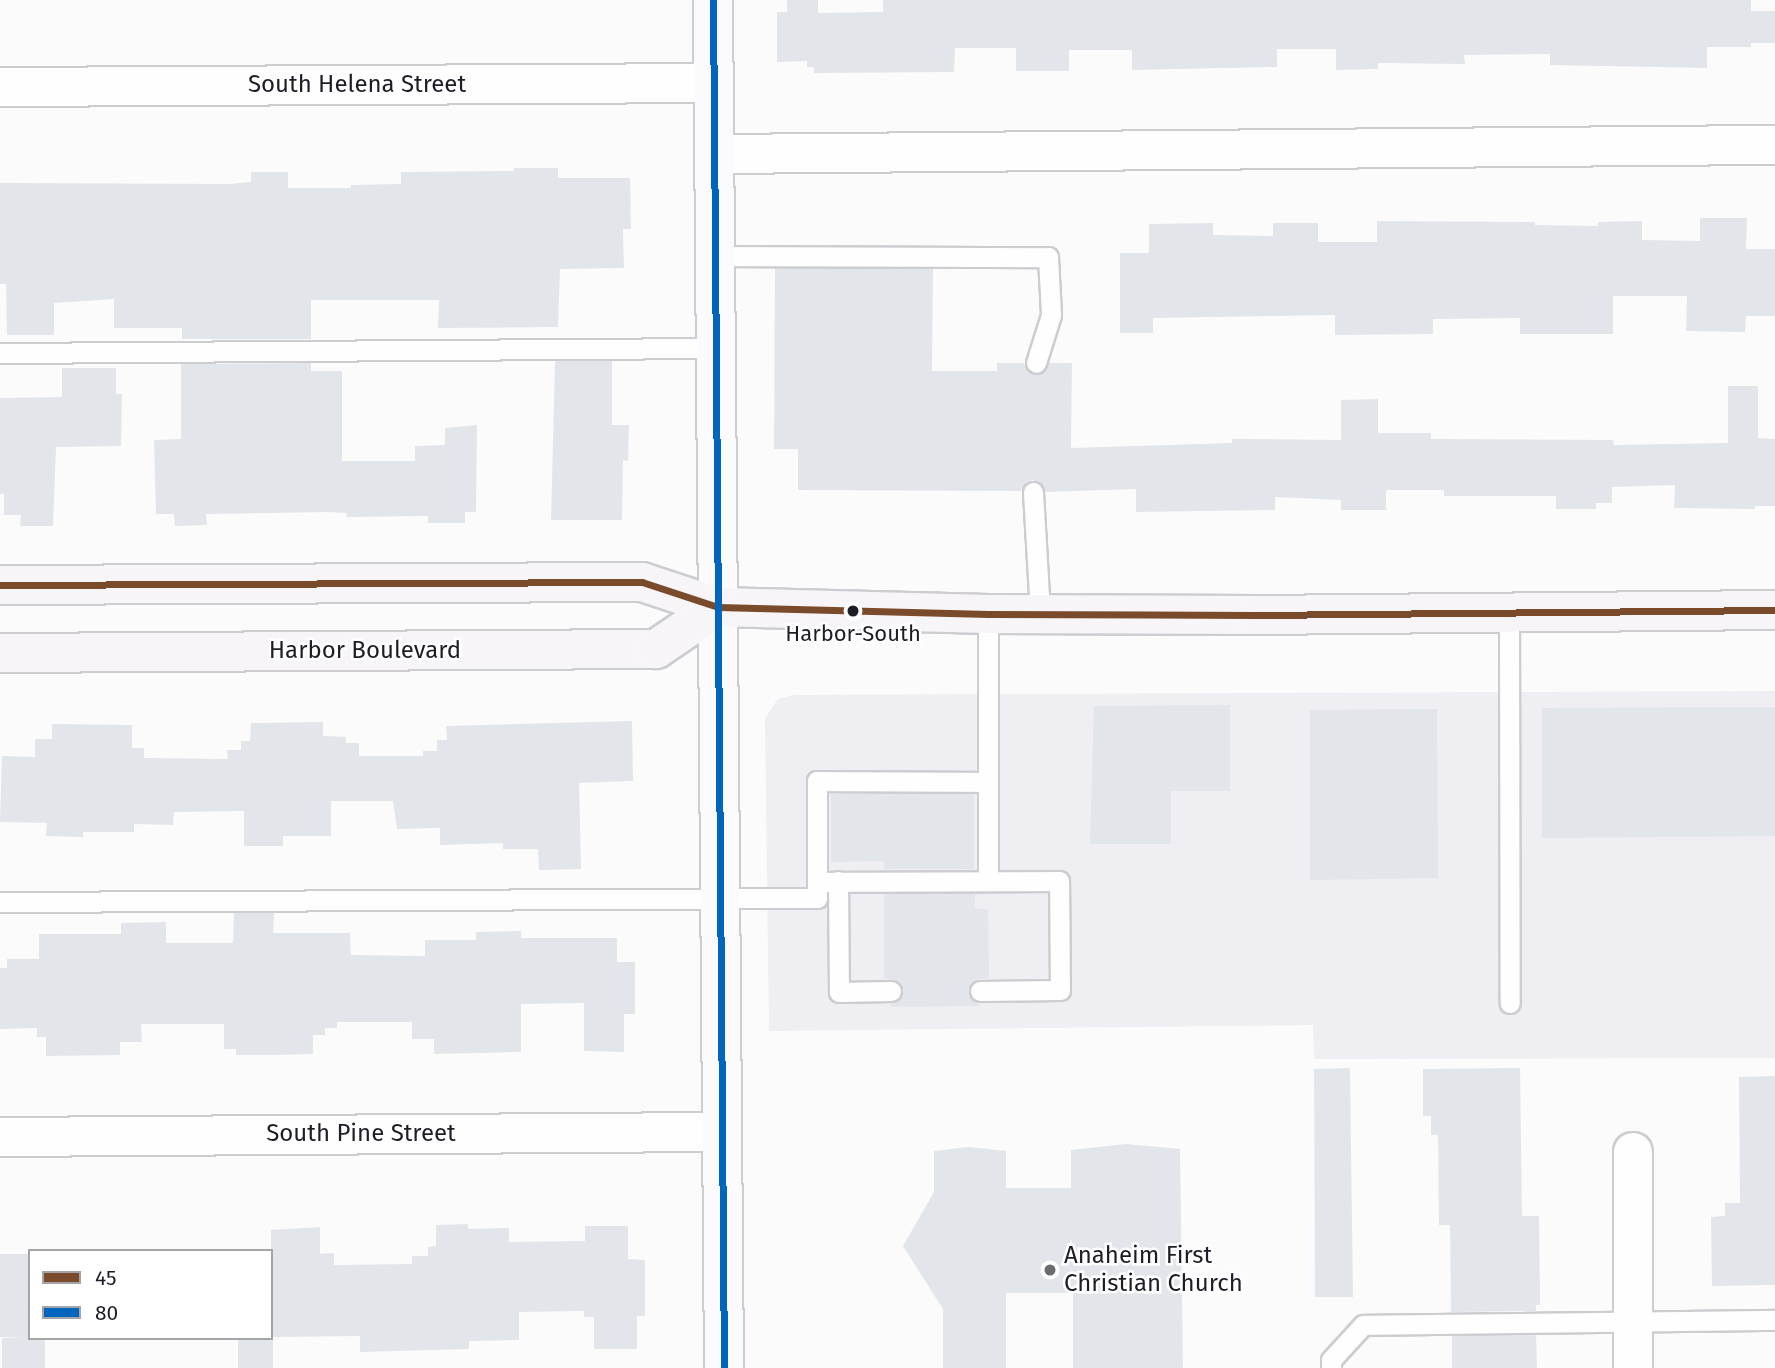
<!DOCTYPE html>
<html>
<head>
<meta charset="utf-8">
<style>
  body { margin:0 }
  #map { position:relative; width:1775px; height:1368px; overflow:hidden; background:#fbfbfb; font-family:"Fira Sans",sans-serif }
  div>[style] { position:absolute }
  .built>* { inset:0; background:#eeeef3 }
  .building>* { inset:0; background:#e2e5ea }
  .roads { filter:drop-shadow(2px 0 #ccccd1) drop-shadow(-2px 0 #ccccd1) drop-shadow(0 2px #ccccd1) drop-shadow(0 -2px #ccccd1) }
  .lane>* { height:19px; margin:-9.5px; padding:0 9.5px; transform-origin:9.5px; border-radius:9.5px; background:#fefefe }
  .street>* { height:38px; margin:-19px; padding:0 19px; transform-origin:19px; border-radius:19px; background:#fefefe }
  .secondary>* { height:38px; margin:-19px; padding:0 19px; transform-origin:19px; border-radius:19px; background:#fbfafc }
  .primary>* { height:38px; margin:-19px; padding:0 19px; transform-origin:19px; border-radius:19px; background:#f8f5f9 }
  .bus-1>* { height:7px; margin:-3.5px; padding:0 3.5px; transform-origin:3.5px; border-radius:3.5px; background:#7a4b2a }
  .bus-2>* { height:7px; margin:-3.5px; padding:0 3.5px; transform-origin:3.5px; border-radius:3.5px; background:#0065bd }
  .dots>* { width:19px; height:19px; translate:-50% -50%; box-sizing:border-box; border:4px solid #fff; border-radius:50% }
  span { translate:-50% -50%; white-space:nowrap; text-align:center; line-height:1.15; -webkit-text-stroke:5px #fff; paint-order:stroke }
  .bus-label { font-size:22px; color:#1d1d28 }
  .street-label { font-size:24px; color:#1d1d28 }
  .poi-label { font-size:24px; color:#1d1d28 }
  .left { translate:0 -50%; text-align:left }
  .legend { position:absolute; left:28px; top:1249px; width:245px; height:91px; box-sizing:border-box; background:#fff; border:2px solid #a5a5a9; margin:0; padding:9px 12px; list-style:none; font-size:21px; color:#1d1d28 }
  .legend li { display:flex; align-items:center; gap:14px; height:35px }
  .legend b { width:35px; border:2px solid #a5a5a9 }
</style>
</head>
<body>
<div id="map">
  <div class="built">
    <div style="clip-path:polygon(1775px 691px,1775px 1058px,1314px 1059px,1313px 1025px,769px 1031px,765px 718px,778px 699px,794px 695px)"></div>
  </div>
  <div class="building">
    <div style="clip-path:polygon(787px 0,818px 0,818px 13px,883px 12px,883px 0,1751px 0,1751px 11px,1775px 11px,1775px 43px,1751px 43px,1751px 47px,1707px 47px,1707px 68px,1550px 65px,1550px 54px,1464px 55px,1465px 64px,1378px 63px,1378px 69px,1336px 70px,1336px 49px,1277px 49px,1277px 67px,1132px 70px,1132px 50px,1069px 50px,1069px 71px,1016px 71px,1016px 48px,955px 48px,954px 72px,814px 73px,814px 67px,807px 67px,807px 61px,777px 62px,777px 12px,787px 12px)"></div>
    <div style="clip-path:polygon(514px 168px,558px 168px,558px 178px,630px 178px,631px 229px,623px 229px,624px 268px,560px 269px,558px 327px,438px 328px,439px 300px,311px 300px,311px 339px,182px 339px,182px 328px,114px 328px,114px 299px,54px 303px,54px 335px,7px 335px,6px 284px,0 284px,0 183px,229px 184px,251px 182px,251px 172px,288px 172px,288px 188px,351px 188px,351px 185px,401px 184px,401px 172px,514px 171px)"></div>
    <div style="clip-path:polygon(1700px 218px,1747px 218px,1746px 249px,1775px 249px,1775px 316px,1746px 316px,1745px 332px,1686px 331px,1687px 296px,1613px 296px,1613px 334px,1520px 334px,1520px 318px,1433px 319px,1433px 334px,1335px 335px,1335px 315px,1153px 318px,1153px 333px,1120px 333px,1120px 253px,1149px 253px,1149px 224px,1213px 223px,1213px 235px,1273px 236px,1273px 223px,1318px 223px,1318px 242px,1377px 242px,1377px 221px,1535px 222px,1535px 225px,1598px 226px,1598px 222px,1642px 221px,1642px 240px,1700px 241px)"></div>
    <div style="clip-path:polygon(775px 268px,933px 269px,932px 371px,997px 371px,997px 363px,1024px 363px,1028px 372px,1038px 375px,1045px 371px,1049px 363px,1072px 363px,1071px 448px,1232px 443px,1232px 439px,1341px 440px,1341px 400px,1378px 399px,1378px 433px,1431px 433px,1431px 439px,1613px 440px,1614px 445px,1728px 443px,1728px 386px,1758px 386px,1758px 438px,1775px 439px,1775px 506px,1755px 506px,1755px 509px,1674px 508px,1675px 485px,1612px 487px,1612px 503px,1596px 503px,1596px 509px,1556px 509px,1556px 496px,1444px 496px,1444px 490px,1386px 490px,1386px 510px,1341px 510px,1341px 500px,1275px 497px,1275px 510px,1136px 512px,1136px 489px,1045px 492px,1043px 485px,1033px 480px,1026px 482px,1021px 491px,798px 490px,798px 449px,774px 449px)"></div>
    <div style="clip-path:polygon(555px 361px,612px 361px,612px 425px,629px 425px,628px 461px,623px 460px,622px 520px,551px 520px)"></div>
    <div style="clip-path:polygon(311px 363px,311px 371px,342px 371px,342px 461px,415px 461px,415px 446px,445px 445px,445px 428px,477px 425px,476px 512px,465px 512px,465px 523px,428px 523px,428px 516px,346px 517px,347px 513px,327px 512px,206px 514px,207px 525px,175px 526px,174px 514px,156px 514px,154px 440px,181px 439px,181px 364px)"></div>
    <div style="clip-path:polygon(62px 368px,116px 368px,116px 394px,122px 394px,121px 446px,56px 447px,53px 526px,20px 526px,21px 515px,4px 515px,4px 494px,0 494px,0 398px,62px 397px)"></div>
    <div style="clip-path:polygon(1230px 705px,1230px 791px,1171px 791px,1171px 844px,1090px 844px,1094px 706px)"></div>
    <div style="clip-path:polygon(1775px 707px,1775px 836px,1542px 838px,1542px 708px)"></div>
    <div style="clip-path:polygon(1437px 709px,1438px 878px,1310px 880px,1310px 710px)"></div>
    <div style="clip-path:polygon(632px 721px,633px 781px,579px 783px,581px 869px,539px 870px,538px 849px,503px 849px,503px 843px,440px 845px,440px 828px,397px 829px,393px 801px,331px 801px,331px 836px,283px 836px,283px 846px,244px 846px,244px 811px,174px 812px,173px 825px,134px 824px,134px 832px,83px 832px,83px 837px,46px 836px,47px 823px,0 822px,2px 756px,35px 757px,35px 739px,52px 739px,52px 724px,132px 725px,132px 748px,144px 748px,144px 758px,228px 759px,227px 750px,241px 750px,241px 741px,250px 741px,251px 723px,323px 722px,323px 736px,346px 737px,346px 743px,359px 743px,359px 756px,423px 756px,423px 751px,437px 751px,437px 740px,447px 740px,446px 726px)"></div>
    <div style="clip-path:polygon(831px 794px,974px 794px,974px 869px,884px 869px,884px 861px,831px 862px)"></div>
    <div style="clip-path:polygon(884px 894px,975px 894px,975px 909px,988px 909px,989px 978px,974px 980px,968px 990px,970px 998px,980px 1006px,891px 1007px,891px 1003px,901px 997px,903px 990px,897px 981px,884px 978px)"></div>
    <div style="clip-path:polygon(234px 913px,274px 913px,273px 933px,350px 933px,351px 955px,425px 956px,425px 940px,476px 940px,476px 932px,521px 931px,521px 938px,617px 938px,617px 962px,635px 962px,635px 1014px,624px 1014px,624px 1052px,584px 1051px,584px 1003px,521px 1004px,521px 1052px,434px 1054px,434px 1039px,412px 1039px,412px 1022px,337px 1022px,337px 1028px,325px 1028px,325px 1035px,313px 1035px,313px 1054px,271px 1055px,236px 1055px,236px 1049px,224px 1049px,224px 1024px,141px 1024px,142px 1042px,120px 1042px,120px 1055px,46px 1056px,46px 1037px,37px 1037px,37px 1028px,0 1029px,0 968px,7px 968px,7px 959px,39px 959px,39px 934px,121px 934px,121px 923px,166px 922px,166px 943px,233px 943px)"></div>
    <div style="clip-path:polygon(1350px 1068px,1353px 1297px,1315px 1297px,1314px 1069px)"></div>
    <div style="clip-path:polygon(1520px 1068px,1522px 1216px,1539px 1216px,1540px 1305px,1536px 1305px,1536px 1311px,1451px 1312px,1450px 1225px,1439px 1225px,1438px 1135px,1431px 1135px,1431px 1116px,1423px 1116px,1423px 1069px)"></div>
    <div style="clip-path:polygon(1775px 1076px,1775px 1285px,1712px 1286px,1711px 1217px,1725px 1216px,1725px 1203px,1740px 1203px,1739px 1077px)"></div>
    <div style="clip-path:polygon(1126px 1144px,1180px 1149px,1183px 1368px,1073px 1368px,1073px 1293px,1006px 1293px,1006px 1368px,943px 1368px,943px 1309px,903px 1246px,934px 1192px,934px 1151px,968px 1147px,1006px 1151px,1006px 1188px,1071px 1188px,1071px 1150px)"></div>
    <div style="clip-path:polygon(468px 1224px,468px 1229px,509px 1228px,509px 1242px,585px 1241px,585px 1226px,628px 1226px,628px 1259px,645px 1260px,645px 1316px,637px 1316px,637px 1349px,594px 1349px,594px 1317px,584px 1317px,584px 1311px,519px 1312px,519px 1340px,469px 1341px,469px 1349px,360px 1352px,360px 1336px,271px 1337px,271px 1230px,320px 1227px,320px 1254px,334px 1253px,334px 1265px,412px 1264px,412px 1256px,428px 1256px,428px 1247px,436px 1246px,436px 1225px)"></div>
    <div style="clip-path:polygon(0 1254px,30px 1254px,30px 1338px,45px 1338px,45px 1368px,2px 1368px,2px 1338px,26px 1338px,0 1337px)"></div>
    <div style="clip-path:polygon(1536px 1335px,1537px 1368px,1452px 1368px,1452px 1336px)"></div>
    <div style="clip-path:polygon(238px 1338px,273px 1338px,273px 1368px,238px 1368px)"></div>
  </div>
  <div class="roads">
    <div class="lane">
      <div style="left:715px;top:256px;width:333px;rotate:0.2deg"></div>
      <div style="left:1048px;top:257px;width:58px;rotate:87deg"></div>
      <div style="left:1051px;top:315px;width:50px;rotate:107.4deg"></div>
      <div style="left:0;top:353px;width:716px;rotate:-0.4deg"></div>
      <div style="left:1033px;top:492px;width:122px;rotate:86.7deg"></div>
      <div style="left:1509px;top:612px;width:391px;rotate:89.9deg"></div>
      <div style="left:838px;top:881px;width:111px;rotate:89.5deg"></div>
      <div style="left:839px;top:992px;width:52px;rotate:-1.1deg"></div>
      <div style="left:988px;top:881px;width:267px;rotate:-90deg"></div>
      <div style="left:0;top:902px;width:817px;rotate:-0.28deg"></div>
      <div style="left:817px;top:898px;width:16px;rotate:-90deg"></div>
      <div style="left:980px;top:991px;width:80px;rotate:-0.7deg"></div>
      <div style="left:1060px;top:990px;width:109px;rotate:-90.5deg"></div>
      <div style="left:1059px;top:881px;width:242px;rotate:179.8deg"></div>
      <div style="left:817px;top:882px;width:101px;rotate:-90deg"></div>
      <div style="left:817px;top:781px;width:171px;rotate:0.3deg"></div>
      <div style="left:1331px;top:1368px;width:8px;rotate:-90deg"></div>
      <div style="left:1331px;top:1360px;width:47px;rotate:-47.6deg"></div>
      <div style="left:1363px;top:1325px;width:412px;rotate:-0.7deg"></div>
    </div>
    <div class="street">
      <div style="left:0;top:87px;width:714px;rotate:-0.32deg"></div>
      <div style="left:715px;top:154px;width:1060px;rotate:-0.49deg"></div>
      <div style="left:0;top:1137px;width:722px;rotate:-0.4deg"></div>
      <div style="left:1633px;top:1368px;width:216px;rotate:-90deg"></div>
    </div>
    <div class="secondary">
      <div style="left:713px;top:0;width:1368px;rotate:89.54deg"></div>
    </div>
    <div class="primary">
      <div style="left:0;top:585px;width:642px;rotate:-0.27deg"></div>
      <div style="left:642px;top:582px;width:80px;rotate:18.2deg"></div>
      <div style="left:718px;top:607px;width:270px;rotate:1.5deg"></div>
      <div style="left:988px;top:614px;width:267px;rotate:0.2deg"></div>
      <div style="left:1255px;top:615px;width:520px;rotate:-0.55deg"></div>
      <div style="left:0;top:653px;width:656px;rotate:-0.35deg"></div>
      <div style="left:656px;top:649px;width:75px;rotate:-34.1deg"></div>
    </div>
  </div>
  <div class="bus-1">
    <div style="left:0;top:585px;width:642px;rotate:-0.27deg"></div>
    <div style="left:642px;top:582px;width:80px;rotate:18.2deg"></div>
    <div style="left:718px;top:607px;width:270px;rotate:1.5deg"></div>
    <div style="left:988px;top:614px;width:267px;rotate:0.2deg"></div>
    <div style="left:1255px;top:615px;width:520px;rotate:-0.55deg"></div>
  </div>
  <div class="bus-2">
    <div style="left:713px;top:0;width:1368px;rotate:89.54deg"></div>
  </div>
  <div class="dots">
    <div style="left:853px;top:611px;background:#1d1d28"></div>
    <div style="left:1050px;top:1270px;background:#6b6b72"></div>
  </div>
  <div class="bus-label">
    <span style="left:853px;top:634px">Harbor-South</span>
  </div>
  <div class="street-label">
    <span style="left:357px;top:85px">South Helena Street</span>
    <span style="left:365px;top:651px">Harbor Boulevard</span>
    <span style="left:361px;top:1134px">South Pine Street</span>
  </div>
  <div class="poi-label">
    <span class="left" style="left:1064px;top:1270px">Anaheim First<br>Christian Church</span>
  </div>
  <ul class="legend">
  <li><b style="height:9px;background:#7a4b2a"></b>45</li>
  <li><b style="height:9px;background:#0065bd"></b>80</li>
  </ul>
</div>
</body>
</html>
